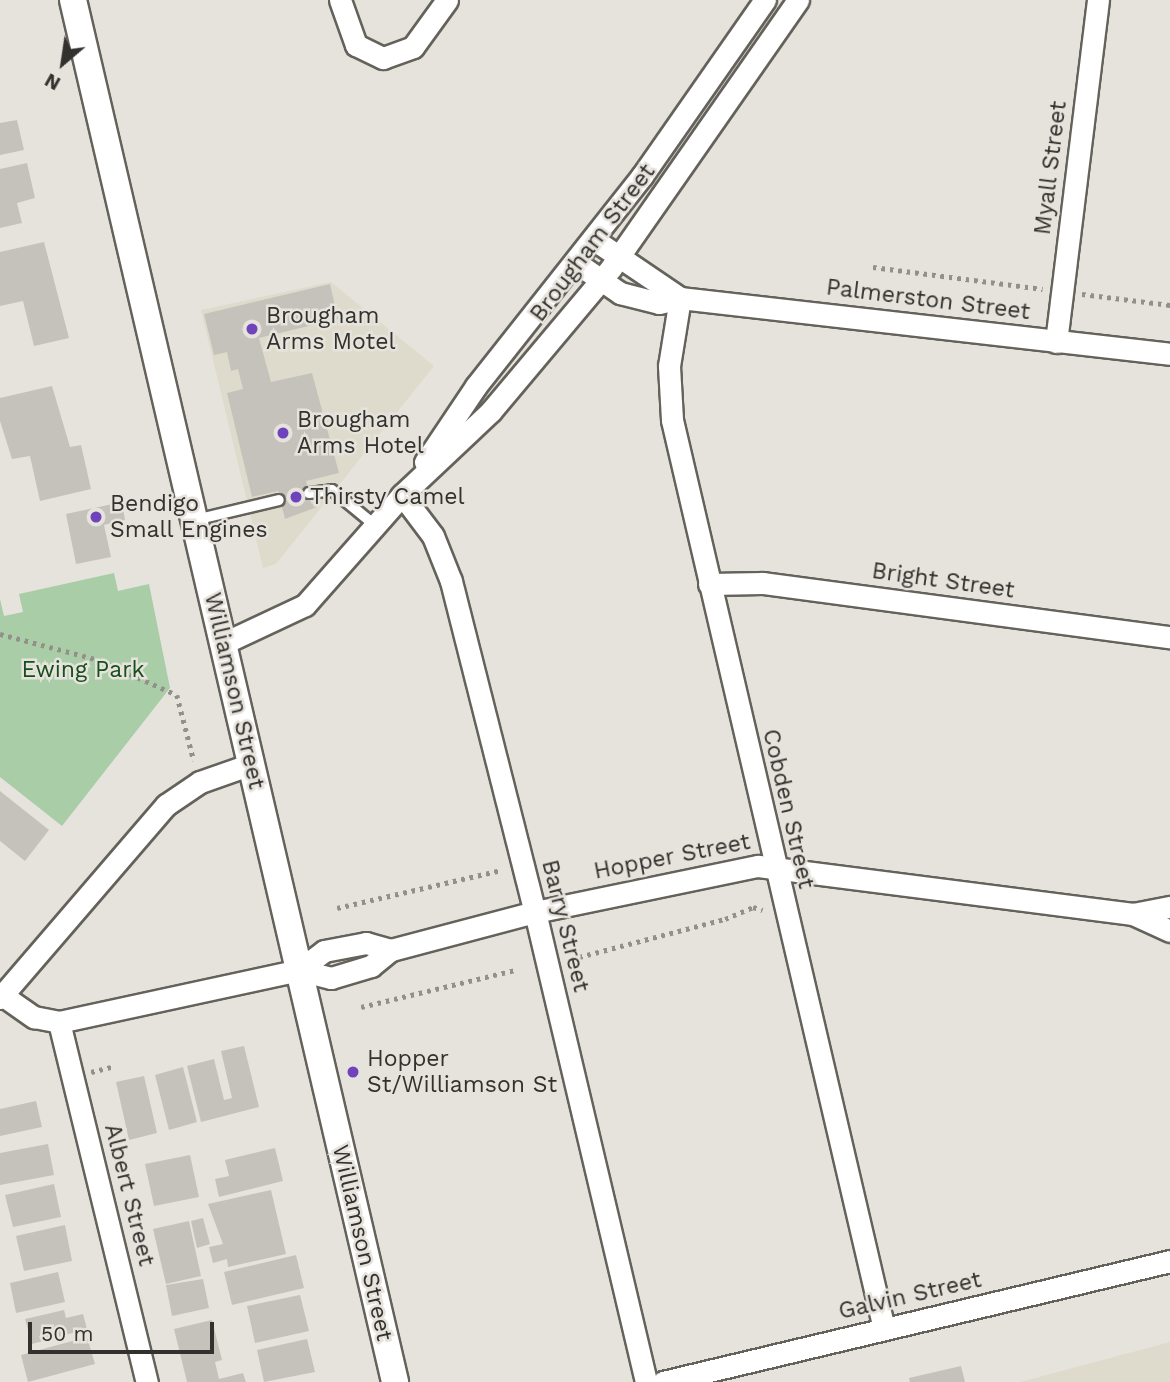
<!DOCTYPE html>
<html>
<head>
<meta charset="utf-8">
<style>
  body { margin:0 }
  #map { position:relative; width:1170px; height:1382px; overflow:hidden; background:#e6e3dc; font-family:"Work Sans",sans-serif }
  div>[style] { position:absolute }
  .built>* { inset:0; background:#dfdbcc }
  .green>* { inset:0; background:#a8cda7 }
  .building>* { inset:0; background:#c4c2bb }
  .path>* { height:4.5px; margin-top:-2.25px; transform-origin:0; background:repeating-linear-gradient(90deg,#93908b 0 3.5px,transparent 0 8.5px) }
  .roads { filter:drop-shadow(2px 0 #64625b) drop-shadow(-2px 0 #64625b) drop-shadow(0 2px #64625b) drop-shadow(0 -2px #64625b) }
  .service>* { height:10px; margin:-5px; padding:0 5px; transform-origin:5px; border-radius:5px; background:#fff }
  .minor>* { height:21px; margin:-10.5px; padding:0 10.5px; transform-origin:10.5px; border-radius:10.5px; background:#fff }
  .tertiary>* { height:26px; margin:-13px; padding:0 13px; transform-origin:13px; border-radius:13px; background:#fff }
  .dots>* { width:19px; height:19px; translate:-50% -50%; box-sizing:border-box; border:4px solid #e6e3dc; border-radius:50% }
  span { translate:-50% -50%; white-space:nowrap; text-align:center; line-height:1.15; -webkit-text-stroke:5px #e6e3dc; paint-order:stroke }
  .street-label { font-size:23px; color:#32312e }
  .poi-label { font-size:23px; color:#32312e }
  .left { translate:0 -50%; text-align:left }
  .park-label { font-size:23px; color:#174f1c }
  .north { position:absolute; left:28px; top:28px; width:70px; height:70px; -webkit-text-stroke:5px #e6e3dc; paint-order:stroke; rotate:209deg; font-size:19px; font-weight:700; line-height:28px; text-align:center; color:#32312e }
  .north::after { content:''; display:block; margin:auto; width:24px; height:32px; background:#32312e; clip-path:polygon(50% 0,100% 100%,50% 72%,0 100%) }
  .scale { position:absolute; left:28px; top:1322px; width:186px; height:32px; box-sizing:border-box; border:4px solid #32312e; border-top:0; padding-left:9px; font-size:21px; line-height:24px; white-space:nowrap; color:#32312e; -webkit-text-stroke:5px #e6e3dc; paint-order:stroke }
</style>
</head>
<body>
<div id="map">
  <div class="built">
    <div style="clip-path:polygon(331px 282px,434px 366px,276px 564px,263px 568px,201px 310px)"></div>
    <div style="clip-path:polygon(1170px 1342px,1170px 1382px,1020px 1382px)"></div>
  </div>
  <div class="green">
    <div style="clip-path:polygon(114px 573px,118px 591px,149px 584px,170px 688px,62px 826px,0 777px,0 599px,4px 616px,23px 612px,19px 594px)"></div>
  </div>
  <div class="building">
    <div style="clip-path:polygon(17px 120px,24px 150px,0 155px,0 123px)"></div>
    <div style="clip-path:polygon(27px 163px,35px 198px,17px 203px,22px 223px,0 228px,0 169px)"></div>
    <div style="clip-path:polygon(44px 242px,69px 338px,34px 346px,23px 301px,0 306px,0 252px)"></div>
    <div style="clip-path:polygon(330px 284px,338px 319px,259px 338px,271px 382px,312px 373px,339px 473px,306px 481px,311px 503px,317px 507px,285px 519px,278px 491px,252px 497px,227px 393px,243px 389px,238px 369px,231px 371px,227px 352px,214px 355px,204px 314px)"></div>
    <div style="clip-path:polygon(52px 386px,70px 447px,81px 445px,91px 489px,40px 501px,30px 456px,12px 459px,0 421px,0 398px)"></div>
    <div style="clip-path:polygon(122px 502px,125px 520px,104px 525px,111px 557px,76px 564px,66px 514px)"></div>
    <div style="clip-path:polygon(0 791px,49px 830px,25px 861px,0 841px)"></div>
    <div style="clip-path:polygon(244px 1046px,259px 1107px,201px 1122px,187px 1066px,214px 1059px,224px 1100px,232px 1098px,221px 1051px)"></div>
    <div style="clip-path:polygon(183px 1067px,197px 1122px,169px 1130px,155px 1075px)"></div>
    <div style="clip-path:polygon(144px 1076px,157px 1133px,129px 1140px,116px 1082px)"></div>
    <div style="clip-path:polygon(36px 1101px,42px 1127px,0 1136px,0 1109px)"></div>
    <div style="clip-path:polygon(48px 1144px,54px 1175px,0 1185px,0 1153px)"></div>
    <div style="clip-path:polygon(275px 1148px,283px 1181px,219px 1197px,215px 1179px,229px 1176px,225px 1160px)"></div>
    <div style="clip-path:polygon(190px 1155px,199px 1197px,154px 1206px,145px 1164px)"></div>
    <div style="clip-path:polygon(54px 1184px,61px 1217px,13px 1227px,5px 1195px)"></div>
    <div style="clip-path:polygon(271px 1190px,286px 1254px,228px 1267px,227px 1259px,213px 1263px,209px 1247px,223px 1244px,208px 1204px)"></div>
    <div style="clip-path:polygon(203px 1218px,210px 1244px,197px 1248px,191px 1221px)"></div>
    <div style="clip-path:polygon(189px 1221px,201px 1276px,166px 1284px,153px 1229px)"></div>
    <div style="clip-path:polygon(65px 1225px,72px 1261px,24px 1271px,16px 1236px)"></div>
    <div style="clip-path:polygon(296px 1255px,304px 1288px,232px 1305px,224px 1272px)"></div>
    <div style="clip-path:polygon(58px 1272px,65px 1302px,16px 1313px,10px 1283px)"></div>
    <div style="clip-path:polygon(203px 1279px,209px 1308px,172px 1316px,166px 1285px)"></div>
    <div style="clip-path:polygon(300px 1295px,309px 1331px,255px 1343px,247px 1306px)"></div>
    <div style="clip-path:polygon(64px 1310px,66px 1318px,83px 1314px,87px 1329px,32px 1344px,25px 1319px)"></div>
    <div style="clip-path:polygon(212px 1320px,222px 1360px,215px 1362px,219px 1379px,243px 1373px,246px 1382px,187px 1382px,174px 1329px)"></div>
    <div style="clip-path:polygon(87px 1337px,95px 1364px,28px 1382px,21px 1355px)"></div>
    <div style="clip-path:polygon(307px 1339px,315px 1372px,264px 1382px,257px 1350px)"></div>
    <div style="clip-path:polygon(961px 1366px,965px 1382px,910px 1382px,909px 1378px)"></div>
  </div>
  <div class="path">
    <div style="left:873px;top:267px;width:171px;rotate:7.4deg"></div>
    <div style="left:1082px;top:294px;width:89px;rotate:7.1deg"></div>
    <div style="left:0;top:634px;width:102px;rotate:14.7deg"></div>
    <div style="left:99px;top:660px;width:85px;rotate:24.2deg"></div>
    <div style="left:177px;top:695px;width:68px;rotate:75.6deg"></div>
    <div style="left:337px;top:908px;width:169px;rotate:-13deg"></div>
    <div style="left:579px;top:957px;width:151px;rotate:-14.6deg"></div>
    <div style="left:725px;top:919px;width:30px;rotate:-23deg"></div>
    <div style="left:753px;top:907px;width:10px;rotate:17deg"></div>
    <div style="left:361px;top:1007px;width:158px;rotate:-13.5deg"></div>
    <div style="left:91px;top:1072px;width:21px;rotate:-14deg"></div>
  </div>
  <div class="roads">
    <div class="service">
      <div style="left:309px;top:493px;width:23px;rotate:-7deg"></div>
      <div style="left:332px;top:490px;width:57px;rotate:39.3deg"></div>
      <div style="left:195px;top:520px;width:86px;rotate:-13.4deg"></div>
    </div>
    <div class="minor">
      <div style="left:340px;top:0;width:48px;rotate:70.4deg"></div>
      <div style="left:356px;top:45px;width:30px;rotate:26deg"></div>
      <div style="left:383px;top:58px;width:32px;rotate:-20deg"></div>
      <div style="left:413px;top:47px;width:58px;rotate:-54.1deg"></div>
      <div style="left:593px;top:239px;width:105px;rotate:34.1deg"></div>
      <div style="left:575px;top:262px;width:55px;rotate:34.6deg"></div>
      <div style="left:620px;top:293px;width:40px;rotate:14.4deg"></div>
      <div style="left:659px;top:303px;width:22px;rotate:-13deg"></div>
      <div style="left:680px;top:298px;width:493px;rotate:6.5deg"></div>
      <div style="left:680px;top:298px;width:69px;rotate:99.2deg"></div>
      <div style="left:669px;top:366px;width:54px;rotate:86.8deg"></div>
      <div style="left:672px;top:420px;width:933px;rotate:76.87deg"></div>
      <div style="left:1056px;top:342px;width:345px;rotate:-83deg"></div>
      <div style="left:425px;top:462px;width:92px;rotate:-56.1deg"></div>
      <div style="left:476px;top:386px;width:268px;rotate:-51.7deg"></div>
      <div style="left:642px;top:176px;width:215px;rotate:-55.1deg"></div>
      <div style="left:402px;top:495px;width:51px;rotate:52.9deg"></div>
      <div style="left:433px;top:536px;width:48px;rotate:68.2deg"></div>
      <div style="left:451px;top:581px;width:341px;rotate:75.8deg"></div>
      <div style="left:535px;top:912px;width:483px;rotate:76.7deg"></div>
      <div style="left:709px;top:584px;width:54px;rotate:-1.1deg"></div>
      <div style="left:763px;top:583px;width:411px;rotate:7.6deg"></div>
      <div style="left:224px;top:643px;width:89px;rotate:-25.1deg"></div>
      <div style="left:305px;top:605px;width:147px;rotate:-48.6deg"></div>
      <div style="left:402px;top:495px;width:122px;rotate:-43.3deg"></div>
      <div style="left:491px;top:411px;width:187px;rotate:-50deg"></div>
      <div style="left:611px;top:268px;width:327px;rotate:-55.1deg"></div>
      <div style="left:1133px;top:914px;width:38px;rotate:-11deg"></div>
      <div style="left:299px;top:970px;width:33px;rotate:14deg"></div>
      <div style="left:331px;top:978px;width:42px;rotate:-16.7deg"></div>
      <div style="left:371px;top:966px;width:26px;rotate:-39deg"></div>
      <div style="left:391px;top:950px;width:149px;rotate:-14.8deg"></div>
      <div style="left:535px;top:912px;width:228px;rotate:-11.7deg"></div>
      <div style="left:758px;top:866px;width:378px;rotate:7.3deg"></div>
      <div style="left:1133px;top:914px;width:41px;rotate:24.7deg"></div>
      <div style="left:2px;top:995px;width:39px;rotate:35deg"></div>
      <div style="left:34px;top:1017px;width:25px;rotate:11deg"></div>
      <div style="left:59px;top:1022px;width:246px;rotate:-12.2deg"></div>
      <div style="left:299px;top:970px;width:31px;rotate:-37deg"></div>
      <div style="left:324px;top:951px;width:43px;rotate:-10.8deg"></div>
      <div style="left:366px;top:943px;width:26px;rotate:16deg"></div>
      <div style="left:0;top:998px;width:255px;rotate:-49.3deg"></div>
      <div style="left:166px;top:805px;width:41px;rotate:-34.1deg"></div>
      <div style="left:200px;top:782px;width:54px;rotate:-19.4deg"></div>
      <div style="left:59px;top:1022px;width:371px;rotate:76.3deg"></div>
      <div style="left:663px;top:1382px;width:521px;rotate:-13.42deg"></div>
    </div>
    <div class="tertiary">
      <div style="left:73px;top:0;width:1419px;rotate:76.88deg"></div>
    </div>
  </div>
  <div class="dots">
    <div style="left:252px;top:329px;background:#6e43bc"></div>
    <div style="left:283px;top:433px;background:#6e43bc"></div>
    <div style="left:296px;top:497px;background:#6e43bc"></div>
    <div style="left:96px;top:517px;background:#6e43bc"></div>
    <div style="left:353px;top:1072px;background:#6e43bc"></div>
  </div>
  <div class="street-label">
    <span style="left:1051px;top:168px;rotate:-83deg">Myall Street</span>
    <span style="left:593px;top:243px;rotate:-53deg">Brougham Street</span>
    <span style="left:928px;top:300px;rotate:7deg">Palmerston Street</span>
    <span style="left:943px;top:581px;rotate:8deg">Bright Street</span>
    <span style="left:234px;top:691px;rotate:77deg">Williamson Street</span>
    <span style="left:788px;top:809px;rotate:77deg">Cobden Street</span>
    <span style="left:672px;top:857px;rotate:-11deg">Hopper Street</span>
    <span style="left:565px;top:926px;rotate:76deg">Barry Street</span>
    <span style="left:129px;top:1195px;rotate:76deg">Albert Street</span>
    <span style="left:362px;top:1243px;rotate:77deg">Williamson Street</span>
    <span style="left:910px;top:1296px;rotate:-13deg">Galvin Street</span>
  </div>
  <div class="poi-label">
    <span class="left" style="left:266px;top:329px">Brougham<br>Arms Motel</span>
    <span class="left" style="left:297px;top:433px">Brougham<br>Arms Hotel</span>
    <span class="left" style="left:310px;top:497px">Thirsty Camel</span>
    <span class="left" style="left:110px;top:517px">Bendigo<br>Small Engines</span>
    <span class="left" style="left:367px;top:1072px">Hopper<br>St/Williamson St</span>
  </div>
  <div class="park-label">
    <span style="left:83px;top:670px">Ewing Park</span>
  </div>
  <div class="north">N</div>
  <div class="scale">50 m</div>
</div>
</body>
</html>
